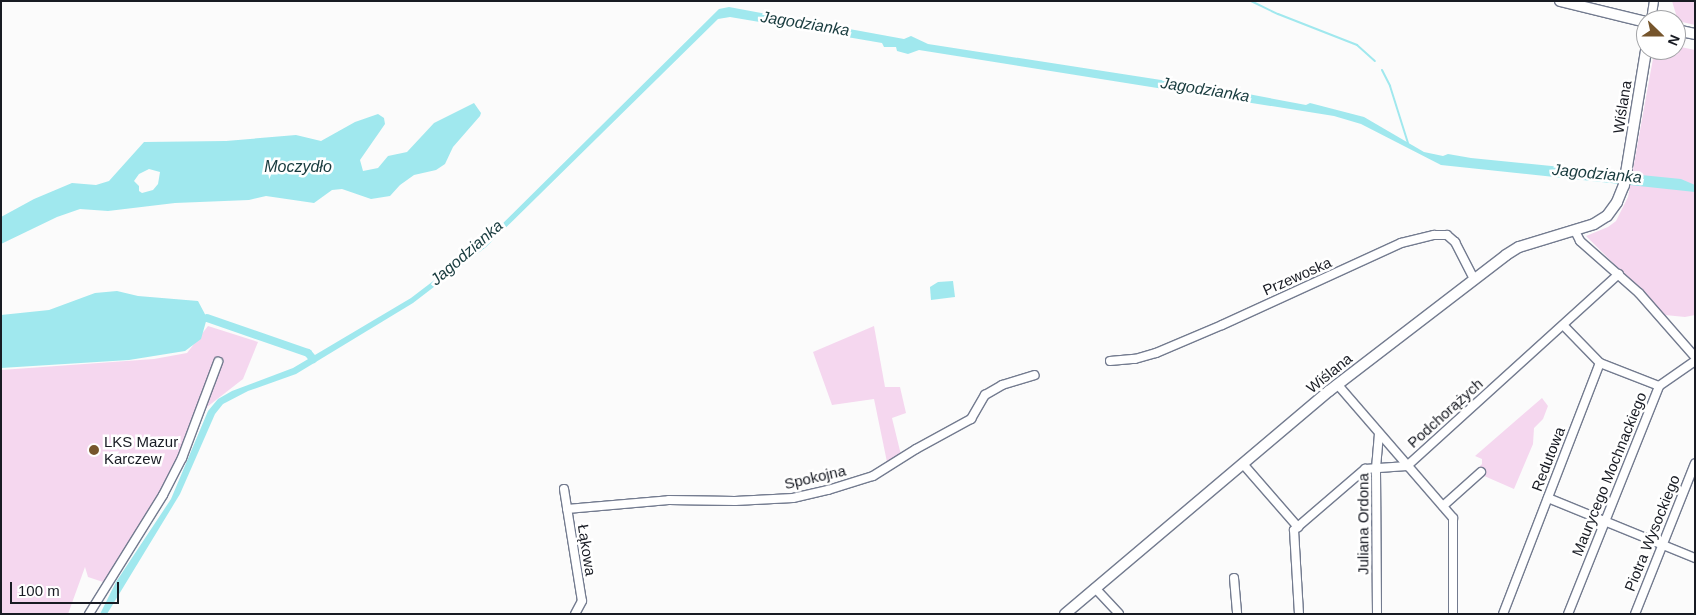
<!DOCTYPE html>
<html>
<head>
<meta charset="utf-8">
<style>
  body { margin:0 }
  #map { position:relative; width:1696px; height:615px; overflow:hidden; background:#fbfbfb; font-family:Arial,sans-serif }
  div>[style] { position:absolute }
  .green>* { inset:0; background:#f5d7ef }
  .water>* { inset:0; background:#a0e8ee }
  .stream>* { height:2px; margin:-1px; padding:0 1px; transform-origin:1px; border-radius:1px; background:#a0e8ee }
  .canal>* { height:8px; margin:-4px; padding:0 4px; transform-origin:4px; border-radius:4px; background:#a0e8ee }
  .roads { filter:drop-shadow(1px 0 #737b8f) drop-shadow(-1px 0 #737b8f) drop-shadow(0 1px #737b8f) drop-shadow(0 -1px #737b8f) }
  .street>* { height:8px; margin:-4px; padding:0 4px; transform-origin:4px; border-radius:4px; background:#fff }
  .secondary>* { height:10px; margin:-5px; padding:0 5px; transform-origin:5px; border-radius:5px; background:#fff }
  .dots>* { width:14px; height:14px; translate:-50% -50%; box-sizing:border-box; border:2px solid #fff; border-radius:50% }
  span { translate:-50% -50%; white-space:nowrap; text-align:center; line-height:1.15; -webkit-text-stroke:5px #fff; paint-order:stroke }
  .street-label { font-size:15px; color:#181b23 }
  .poi-label { font-size:15px; color:#181b23 }
  .left { translate:0 -50%; text-align:left }
  .water-label { font-size:16px; color:#183b3e; font-style:italic }
  .frame { position:absolute; inset:0; border:2px solid #181b23; pointer-events:none }
  .north { position:absolute; left:1636px; top:10px; width:50px; height:50px; box-sizing:border-box; background:#fff; border:1px solid #a3a4a7; border-radius:50%; rotate:112deg; font-size:14px; font-weight:700; line-height:20px; text-align:center; color:#181b23 }
  .north::after { content:''; display:block; margin:auto; width:18px; height:22px; background:#76552c; clip-path:polygon(50% 0,100% 100%,50% 72%,0 100%) }
  .scale { position:absolute; left:10px; top:582px; width:109px; height:22px; box-sizing:border-box; border:2px solid #181b23; border-top:0; padding-left:6px; font-size:15px; line-height:18px; white-space:nowrap; color:#181b23; -webkit-text-stroke:4px #fff; paint-order:stroke }
</style>
</head>
<body>
<div id="map">
  <div class="green">
    <div style="clip-path:polygon(1672px 1px,1695px 1px,1695px 25px,1678px 21px)"></div>
    <div style="clip-path:polygon(1676px 46px,1695px 50px,1695px 315px,1685px 317px,1665px 315px,1586px 236px,1608px 227px,1616px 221px,1628px 197px,1654px 53px,1658px 50px,1676px 50px)"></div>
    <div style="clip-path:polygon(208px 326px,258px 342px,243px 379px,207px 407px,169px 492px,109px 584px,88px 577px,85px 567px,68px 614px,1px 614px,1px 370px,154px 359px,187px 353px)"></div>
    <div style="clip-path:polygon(874px 326px,885px 387px,900px 387px,906px 413px,892px 418px,901px 455px,887px 462px,874px 399px,832px 405px,813px 352px)"></div>
    <div style="clip-path:polygon(1542px 398px,1548px 406px,1543px 419px,1534px 428px,1533px 444px,1514px 489px,1482px 475px,1476px 470px,1482px 464px,1482px 459px,1475px 456px)"></div>
  </div>
  <div class="water">
    <div style="clip-path:polygon(729px 7px,904px 39px,911px 36px,928px 44px,1174px 82px,1190px 87px,1224px 92px,1227px 90px,1306px 105px,1310px 103px,1364px 117px,1424px 152px,1443px 156px,1448px 154px,1471px 158px,1681px 179px,1695px 185px,1695px 192px,1441px 165px,1361px 124px,1334px 116px,919px 50px,908px 54px,897px 51px,896px 47px,884px 47px,882px 43px,730px 17px,718px 19px,486px 247px,413px 303px,296px 374px,248px 391px,223px 404px,215px 414px,180px 494px,107px 614px,100px 614px,116px 582px,171px 499px,208px 411px,218px 399px,232px 391px,293px 368px,411px 298px,483px 243px,719px 9px)"></div>
    <div style="clip-path:polygon(evenodd,474px 103px,481px 113px,480px 116px,453px 147px,445px 164px,436px 170px,414px 175px,400px 185px,390px 196px,371px 199px,342px 189px,332px 190px,314px 203px,266px 196px,249px 200px,175px 203px,108px 211px,80px 209px,57px 217px,1px 244px,1px 217px,34px 199px,72px 183px,96px 185px,109px 181px,144px 142px,226px 141px,296px 135px,321px 141px,355px 122px,378px 114px,384px 118px,385px 124px,360px 160px,363px 171px,378px 168px,388px 156px,407px 152px,434px 123px,474px 103px,149px 169px,160px 172px,158px 184px,153px 190px,142px 193px,139px 191px,139px 186px,134px 181px,139px 174px,149px 169px)"></div>
    <div style="clip-path:polygon(953px 281px,955px 297px,931px 300px,930px 287px,938px 282px)"></div>
    <div style="clip-path:polygon(117px 291px,138px 296px,198px 301px,207px 318px,201px 339px,185px 351px,129px 360px,1px 368px,1px 315px,49px 310px,95px 293px)"></div>
  </div>
  <div class="stream">
    <div style="left:1251px;top:1px;width:30px;rotate:26deg"></div>
    <div style="left:1278px;top:14px;width:85px;rotate:21.4deg"></div>
    <div style="left:1357px;top:45px;width:24px;rotate:42deg"></div>
    <div style="left:1382px;top:70px;width:18px;rotate:63deg"></div>
    <div style="left:1390px;top:86px;width:60px;rotate:72.5deg"></div>
  </div>
  <div class="canal">
    <div style="left:207px;top:318px;width:107px;rotate:19.1deg"></div>
    <div style="left:308px;top:353px;width:8px;rotate:50deg"></div>
  </div>
  <div class="roads">
    <div class="street">
      <div style="left:1651px;top:20px;width:19px;rotate:-81deg"></div>
      <div style="left:1575px;top:231px;width:11px;rotate:63deg"></div>
      <div style="left:1580px;top:241px;width:79px;rotate:41.4deg"></div>
      <div style="left:1639px;top:293px;width:85px;rotate:48.8deg"></div>
      <div style="left:1110px;top:361px;width:25px;rotate:-5deg"></div>
      <div style="left:1135px;top:359px;width:22px;rotate:-16deg"></div>
      <div style="left:1156px;top:353px;width:72px;rotate:-23deg"></div>
      <div style="left:1222px;top:325px;width:197px;rotate:-24.6deg"></div>
      <div style="left:1401px;top:243px;width:34px;rotate:-14deg"></div>
      <div style="left:1434px;top:235px;width:13px"></div>
      <div style="left:1447px;top:235px;width:11px;rotate:41deg"></div>
      <div style="left:1455px;top:242px;width:42px;rotate:62.8deg"></div>
      <div style="left:1600px;top:363px;width:63px;rotate:21.3deg"></div>
      <div style="left:1337px;top:384px;width:177px;rotate:49.1deg"></div>
      <div style="left:1453px;top:518px;width:96px;rotate:90deg"></div>
      <div style="left:1243px;top:464px;width:84px;rotate:48.9deg"></div>
      <div style="left:564px;top:489px;width:113px;rotate:80.9deg"></div>
      <div style="left:582px;top:601px;width:15px;rotate:118deg"></div>
      <div style="left:1548px;top:498px;width:159px;rotate:22.2deg"></div>
      <div style="left:1443px;top:506px;width:51px;rotate:-41.8deg"></div>
      <div style="left:567px;top:509px;width:102px;rotate:-5deg"></div>
      <div style="left:669px;top:500px;width:66px;rotate:0.9deg"></div>
      <div style="left:735px;top:501px;width:58px;rotate:-3deg"></div>
      <div style="left:793px;top:498px;width:36px;rotate:-13deg"></div>
      <div style="left:828px;top:490px;width:47px;rotate:-17.3deg"></div>
      <div style="left:873px;top:476px;width:51px;rotate:-32.1deg"></div>
      <div style="left:916px;top:449px;width:63px;rotate:-28.6deg"></div>
      <div style="left:971px;top:419px;width:28px;rotate:-60deg"></div>
      <div style="left:985px;top:395px;width:20px;rotate:-30deg"></div>
      <div style="left:1002px;top:385px;width:34px;rotate:-17deg"></div>
      <div style="left:1234px;top:578px;width:36px;rotate:85deg"></div>
      <div style="left:1095px;top:588px;width:35px;rotate:47deg"></div>
      <div style="left:89px;top:614px;width:140px;rotate:-58.1deg"></div>
      <div style="left:163px;top:495px;width:42px;rotate:-62.8deg"></div>
      <div style="left:182px;top:458px;width:103px;rotate:-69.4deg"></div>
      <div style="left:1299px;top:614px;width:84px;rotate:-93.4deg"></div>
      <div style="left:1294px;top:530px;width:94px;rotate:-40.7deg"></div>
      <div style="left:1365px;top:469px;width:42px;rotate:-4.1deg"></div>
      <div style="left:1407px;top:466px;width:286px;rotate:-42.2deg"></div>
      <div style="left:1377px;top:614px;width:146px;rotate:-90.4deg"></div>
      <div style="left:1376px;top:468px;width:34px;rotate:-85deg"></div>
      <div style="left:1503px;top:614px;width:269px;rotate:-68.9deg"></div>
      <div style="left:1600px;top:363px;width:52px;rotate:-134.2deg"></div>
      <div style="left:1568px;top:614px;width:245px;rotate:-68.2deg"></div>
      <div style="left:1659px;top:386px;width:44px;rotate:-34.8deg"></div>
      <div style="left:1635px;top:614px;width:162px;rotate:-68.3deg"></div>
    </div>
    <div class="secondary">
      <div style="left:1560px;top:1px;width:89px;rotate:13.7deg"></div>
      <div style="left:1676px;top:30px;width:19px;rotate:12deg"></div>
      <div style="left:1065px;top:614px;width:346px;rotate:-40.2deg"></div>
      <div style="left:1329px;top:391px;width:223px;rotate:-37.5deg"></div>
      <div style="left:1506px;top:255px;width:15px;rotate:-32deg"></div>
      <div style="left:1519px;top:247px;width:78px;rotate:-17deg"></div>
      <div style="left:1594px;top:224px;width:15px;rotate:-32deg"></div>
      <div style="left:1607px;top:216px;width:17px;rotate:-54deg"></div>
      <div style="left:1617px;top:202px;width:18px;rotate:-68deg"></div>
      <div style="left:1624px;top:185px;width:137px;rotate:-80.7deg"></div>
    </div>
  </div>
  <div class="dots">
    <div style="left:94px;top:450px;background:#76552c"></div>
  </div>
  <div class="street-label">
    <span style="left:1622px;top:107px;rotate:-81deg">Wiślana</span>
    <span style="left:1297px;top:276px;rotate:-24deg">Przewoska</span>
    <span style="left:1329px;top:373px;rotate:-39deg">Wiślana</span>
    <span style="left:1445px;top:413px;rotate:-42deg">Podchorążych</span>
    <span style="left:1548px;top:459px;rotate:-69deg">Redutowa</span>
    <span style="left:1609px;top:474px;rotate:-68deg">Maurycego Mochnackiego</span>
    <span style="left:815px;top:477px;rotate:-13deg">Spokojna</span>
    <span style="left:1363px;top:524px;rotate:-90deg">Juliana Ordona</span>
    <span style="left:1652px;top:533px;rotate:-68deg">Piotra Wysockiego</span>
    <span style="left:587px;top:550px;rotate:81deg">Łąkowa</span>
  </div>
  <div class="poi-label">
    <span class="left" style="left:104px;top:450px">LKS Mazur<br>Karczew</span>
  </div>
  <div class="water-label">
    <span style="left:805px;top:24px;rotate:9deg">Jagodzianka</span>
    <span style="left:1205px;top:90px;rotate:9deg">Jagodzianka</span>
    <span style="left:298px;top:167px">Moczydło</span>
    <span style="left:1597px;top:174px;rotate:5deg">Jagodzianka</span>
    <span style="left:467px;top:253px;rotate:-41deg">Jagodzianka</span>
  </div>
  <div class="frame"></div>
  <div class="north">N</div>
  <div class="scale">100 m</div>
</div>
</body>
</html>
